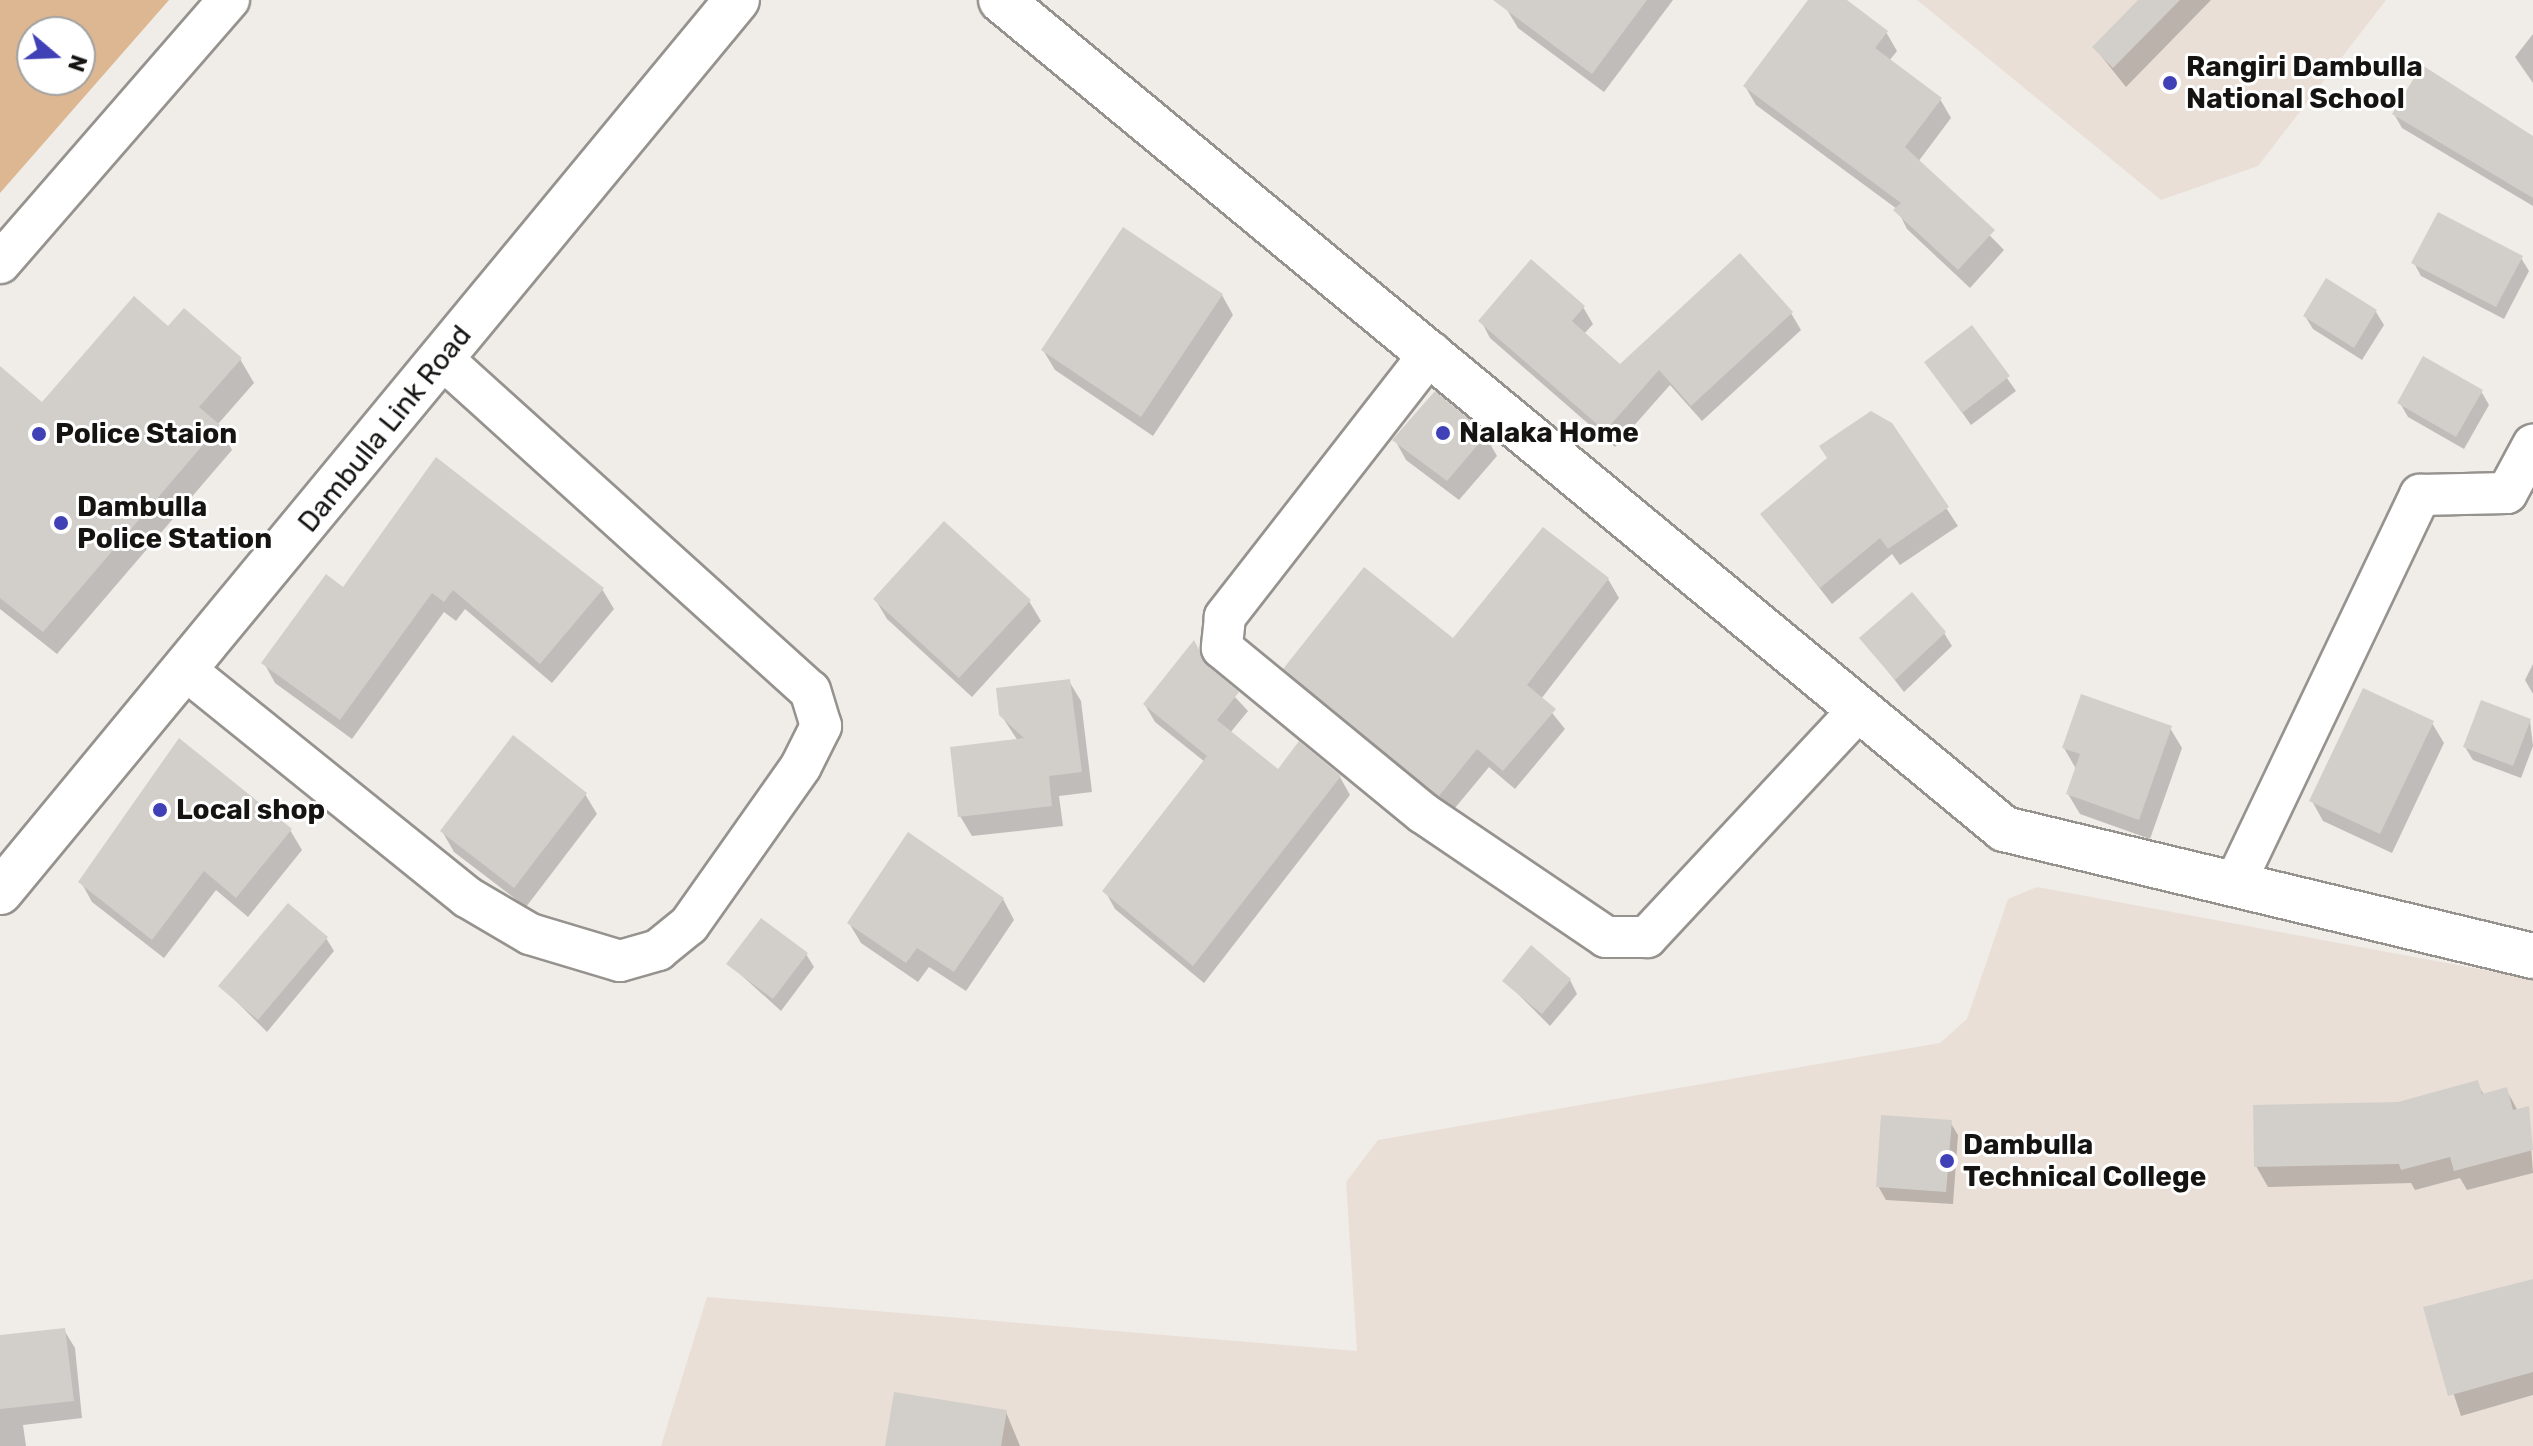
<!DOCTYPE html>
<html>
<head>
<meta charset="utf-8">
<style>
  body { margin:0 }
  #map { position:relative; width:2533px; height:1446px; overflow:hidden; background:#f0ece8; font-family:Rubik,sans-serif }
  div>[style] { position:absolute }
  .built>* { inset:0; background:#e9dfd6 }
  .green>* { inset:0; background:#ddb792 }
  .shadow>* { inset:0; background:#0003 }
  .building>* { inset:0; background:#d2cfcb }
  .roads { filter:drop-shadow(2px 0 #96938f) drop-shadow(-2px 0 #96938f) drop-shadow(0 2px #96938f) drop-shadow(0 -2px #96938f) }
  .street>* { height:40px; margin:-20px; padding:0 20px; transform-origin:20px; border-radius:20px; background:#fff }
  .secondary>* { height:44px; margin:-22px; padding:0 22px; transform-origin:22px; border-radius:22px; background:#fff }
  .primary>* { height:44px; margin:-22px; padding:0 22px; transform-origin:22px; border-radius:22px; background:#fff }
  .dots>* { width:22px; height:22px; translate:-50% -50%; box-sizing:border-box; border:4px solid #fff; border-radius:50% }
  span { translate:-50% -50%; white-space:nowrap; text-align:center; line-height:1.15; -webkit-text-stroke:6px #fff; paint-order:stroke }
  .poi-label { font-size:28px; color:#151413; font-weight:700 }
  .left { translate:0 -50%; text-align:left }
  .street-label { font-size:28px; color:#151413 }
  .north { position:absolute; left:16px; top:16px; width:80px; height:80px; box-sizing:border-box; background:#fff; border:2px solid #a1a1a1; border-radius:50%; rotate:109deg; font-size:22px; font-weight:700; line-height:32px; text-align:center; color:#151413 }
  .north::after { content:''; display:block; margin:auto; width:28px; height:36px; background:#4041b6; clip-path:polygon(50% 0,100% 100%,50% 72%,0 100%) }
</style>
</head>
<body>
<div id="map">
  <div class="built">
    <div style="clip-path:polygon(1917px 0,2386px 0,2258px 166px,2161px 200px)"></div>
    <div style="clip-path:polygon(2037px 887px,2533px 979px,2533px 1446px,661px 1446px,707px 1297px,1357px 1351px,1346px 1182px,1378px 1140px,1940px 1043px,1967px 1019px,2008px 899px)"></div>
  </div>
  <div class="green">
    <div style="clip-path:polygon(evenodd,0 0,169px 0,0 193px,0 0,32px 32px,80px 32px,80px 80px,32px 80px,32px 32px)"></div>
  </div>
  <div class="shadow">
    <div style="clip-path:polygon(1512px 0,1673px 0,1604px 92px,1518px 28px,1506px 8px)"></div>
    <div style="clip-path:polygon(1810px 0,1844px 0,1886px 32px,1897px 51px,1889px 61px,1940px 99px,1951px 118px,1918px 162px,2004px 250px,1970px 288px,1907px 229px,1897px 209px,1756px 105px,1745px 86px)"></div>
    <div style="clip-path:polygon(2143px 0,2211px 0,2126px 87px,2094px 47px)"></div>
    <div style="clip-path:polygon(2533px 34px,2533px 83px,2515px 57px)"></div>
    <div style="clip-path:polygon(2394px 114px,2533px 138px,2533px 206px,2402px 128px)"></div>
    <div style="clip-path:polygon(2521px 258px,2529px 271px,2504px 319px,2421px 276px,2414px 263px)"></div>
    <div style="clip-path:polygon(1222px 295px,1233px 315px,1153px 436px,1055px 370px,1043px 350px)"></div>
    <div style="clip-path:polygon(1583px 307px,1593px 324px,1584px 334px,1620px 367px,1791px 313px,1801px 330px,1702px 421px,1670px 385px,1615px 447px,1490px 338px,1481px 321px)"></div>
    <div style="clip-path:polygon(2376px 312px,2384px 325px,2362px 360px,2313px 329px,2305px 316px)"></div>
    <div style="clip-path:polygon(1972px 328px,2016px 391px,1971px 425px,1927px 363px)"></div>
    <div style="clip-path:polygon(169px 329px,240px 359px,254px 383px,218px 424px,232px 450px,57px 654px,0 609px,0 368px,42px 405px)"></div>
    <div style="clip-path:polygon(2481px 391px,2489px 405px,2464px 449px,2408px 417px,2400px 403px)"></div>
    <div style="clip-path:polygon(1891px 424px,1958px 526px,1900px 565px,1892px 554px,1832px 604px,1762px 515px)"></div>
    <div style="clip-path:polygon(1485px 435px,1497px 456px,1459px 500px,1406px 460px,1395px 440px)"></div>
    <div style="clip-path:polygon(1608px 579px,1619px 598px,1541px 699px,1565px 729px,1515px 789px,1489px 767px,1450px 814px,1297px 688px,1286px 669px,1454px 641px)"></div>
    <div style="clip-path:polygon(602px 589px,614px 609px,552px 683px,465px 609px,456px 621px,444px 612px,352px 739px,275px 683px,264px 663px,343px 590px)"></div>
    <div style="clip-path:polygon(875px 599px,1029px 601px,1041px 621px,972px 697px,887px 619px)"></div>
    <div style="clip-path:polygon(1944px 633px,1952px 646px,1904px 692px,1862px 638px)"></div>
    <div style="clip-path:polygon(2533px 664px,2533px 694px,2525px 680px)"></div>
    <div style="clip-path:polygon(1208px 668px,1248px 711px,1230px 733px,1278px 772px,1340px 777px,1350px 795px,1204px 983px,1115px 909px,1105px 891px,1205px 762px,1155px 722px,1145px 705px)"></div>
    <div style="clip-path:polygon(1069px 681px,1081px 701px,1092px 792px,1059px 796px,1063px 826px,972px 836px,960px 816px,1018px 741px,1001px 715px)"></div>
    <div style="clip-path:polygon(2530px 721px,2533px 746px,2521px 778px,2473px 760px,2465px 747px)"></div>
    <div style="clip-path:polygon(2432px 723px,2444px 743px,2392px 853px,2323px 821px,2312px 801px)"></div>
    <div style="clip-path:polygon(2170px 728px,2182px 748px,2150px 839px,2080px 814px,2068px 794px,2076px 769px,2064px 748px)"></div>
    <div style="clip-path:polygon(585px 794px,597px 814px,526px 907px,454px 852px,442px 831px)"></div>
    <div style="clip-path:polygon(290px 830px,302px 850px,248px 917px,216px 890px,164px 958px,92px 902px,81px 882px)"></div>
    <div style="clip-path:polygon(1003px 899px,1014px 920px,966px 991px,929px 967px,918px 982px,861px 943px,849px 923px)"></div>
    <div style="clip-path:polygon(326px 938px,334px 951px,267px 1032px,221px 986px)"></div>
    <div style="clip-path:polygon(806px 954px,814px 967px,781px 1011px,729px 964px)"></div>
    <div style="clip-path:polygon(1570px 980px,1577px 994px,1550px 1026px,1505px 981px)"></div>
    <div style="clip-path:polygon(2477px 1083px,2484px 1095px,2506px 1089px,2518px 1111px,2528px 1108px,2533px 1173px,2467px 1190px,2460px 1178px,2415px 1190px,2411px 1183px,2268px 1187px,2256px 1166px)"></div>
    <div style="clip-path:polygon(1950px 1122px,1958px 1135px,1953px 1204px,1886px 1200px,1878px 1186px)"></div>
    <div style="clip-path:polygon(2533px 1281px,2533px 1395px,2461px 1416px,2425px 1308px)"></div>
    <div style="clip-path:polygon(64px 1330px,75px 1348px,82px 1418px,23px 1425px,26px 1446px,0 1446px,0 1337px)"></div>
    <div style="clip-path:polygon(1006px 1412px,1020px 1446px,887px 1446px)"></div>
  </div>
  <div class="building">
    <div style="clip-path:polygon(1493px 0,1647px 0,1592px 74px)"></div>
    <div style="clip-path:polygon(1808px 0,1847px 0,1888px 31px,1875px 48px,1942px 98px,1905px 147px,1995px 230px,1958px 270px,1893px 210px,1901px 203px,1743px 86px)"></div>
    <div style="clip-path:polygon(2138px 0,2180px 0,2113px 68px,2092px 47px)"></div>
    <div style="clip-path:polygon(2422px 65px,2533px 136px,2533px 198px,2392px 114px)"></div>
    <div style="clip-path:polygon(2438px 212px,2523px 256px,2496px 307px,2411px 263px)"></div>
    <div style="clip-path:polygon(1123px 227px,1223px 294px,1141px 417px,1041px 350px)"></div>
    <div style="clip-path:polygon(1740px 253px,1793px 312px,1691px 406px,1659px 370px,1605px 431px,1478px 321px,1531px 259px,1585px 306px,1572px 321px,1620px 364px)"></div>
    <div style="clip-path:polygon(2326px 278px,2377px 310px,2354px 348px,2303px 316px)"></div>
    <div style="clip-path:polygon(134px 296px,168px 326px,184px 308px,242px 358px,199px 407px,220px 425px,43px 632px,0 598px,0 366px,42px 402px)"></div>
    <div style="clip-path:polygon(1972px 325px,2010px 376px,1962px 413px,1924px 362px)"></div>
    <div style="clip-path:polygon(2423px 356px,2483px 390px,2456px 437px,2397px 403px)"></div>
    <div style="clip-path:polygon(1435px 391px,1487px 434px,1447px 481px,1392px 440px)"></div>
    <div style="clip-path:polygon(1871px 411px,1892px 423px,1949px 507px,1888px 549px,1880px 538px,1820px 588px,1760px 514px,1827px 458px,1819px 446px)"></div>
    <div style="clip-path:polygon(436px 457px,604px 588px,540px 664px,453px 590px,444px 602px,432px 593px,340px 720px,261px 663px,326px 574px,343px 587px)"></div>
    <div style="clip-path:polygon(944px 521px,1031px 600px,959px 678px,873px 599px)"></div>
    <div style="clip-path:polygon(1543px 527px,1609px 578px,1527px 685px,1556px 709px,1503px 771px,1477px 749px,1439px 796px,1283px 669px,1364px 567px,1453px 638px)"></div>
    <div style="clip-path:polygon(1912px 592px,1946px 632px,1895px 680px,1859px 638px)"></div>
    <div style="clip-path:polygon(1194px 640px,1207px 665px,1239px 692px,1217px 720px,1278px 769px,1299px 741px,1341px 776px,1193px 966px,1102px 891px,1207px 756px,1143px 704px)"></div>
    <div style="clip-path:polygon(1070px 679px,1082px 772px,1049px 776px,1052px 806px,958px 817px,950px 747px,1024px 738px,999px 715px,996px 688px)"></div>
    <div style="clip-path:polygon(2363px 688px,2434px 721px,2380px 834px,2309px 801px)"></div>
    <div style="clip-path:polygon(2081px 694px,2172px 726px,2139px 820px,2066px 794px,2080px 754px,2062px 748px)"></div>
    <div style="clip-path:polygon(2481px 700px,2531px 719px,2513px 766px,2463px 747px)"></div>
    <div style="clip-path:polygon(513px 735px,587px 793px,514px 888px,440px 831px)"></div>
    <div style="clip-path:polygon(179px 738px,292px 829px,236px 898px,204px 871px,152px 940px,78px 882px)"></div>
    <div style="clip-path:polygon(908px 832px,1004px 898px,954px 972px,917px 948px,906px 963px,847px 923px)"></div>
    <div style="clip-path:polygon(288px 903px,328px 937px,258px 1020px,218px 986px)"></div>
    <div style="clip-path:polygon(761px 918px,808px 953px,773px 999px,726px 964px)"></div>
    <div style="clip-path:polygon(1531px 945px,1571px 979px,1542px 1014px,1502px 981px)"></div>
    <div style="clip-path:polygon(2478px 1080px,2482px 1094px,2507px 1087px,2513px 1110px,2529px 1106px,2533px 1150px,2454px 1171px,2450px 1157px,2401px 1170px,2399px 1164px,2254px 1167px,2253px 1105px,2398px 1102px)"></div>
    <div style="clip-path:polygon(1881px 1115px,1952px 1120px,1946px 1192px,1876px 1187px)"></div>
    <div style="clip-path:polygon(2533px 1279px,2533px 1372px,2448px 1396px,2423px 1307px)"></div>
    <div style="clip-path:polygon(65px 1328px,74px 1401px,0 1409px,0 1335px)"></div>
    <div style="clip-path:polygon(894px 1392px,1007px 1410px,1001px 1446px,885px 1446px)"></div>
  </div>
  <div class="roads">
    <div class="street">
      <div style="left:0;top:263px;width:349px;rotate:-49deg"></div>
      <div style="left:1431px;top:352px;width:336px;rotate:127.9deg"></div>
      <div style="left:1225px;top:617px;width:31px;rotate:96deg"></div>
      <div style="left:1222px;top:648px;width:260px;rotate:39.4deg"></div>
      <div style="left:1423px;top:813px;width:221px;rotate:34.1deg"></div>
      <div style="left:1606px;top:937px;width:41px"></div>
      <div style="left:1647px;top:937px;width:308px;rotate:-47deg"></div>
      <div style="left:187px;top:671px;width:360px;rotate:38.9deg"></div>
      <div style="left:467px;top:897px;width:73px;rotate:30.4deg"></div>
      <div style="left:530px;top:934px;width:94px;rotate:16.7deg"></div>
      <div style="left:620px;top:961px;width:40px;rotate:-16deg"></div>
      <div style="left:658px;top:950px;width:40px;rotate:-39deg"></div>
      <div style="left:689px;top:925px;width:194px;rotate:-54.8deg"></div>
      <div style="left:801px;top:766px;width:45px;rotate:-63.4deg"></div>
      <div style="left:821px;top:726px;width:37px;rotate:-107deg"></div>
      <div style="left:810px;top:691px;width:495px;rotate:-137.9deg"></div>
      <div style="left:2236px;top:881px;width:428px;rotate:-64.5deg"></div>
      <div style="left:2420px;top:495px;width:87px;rotate:-1.3deg"></div>
      <div style="left:2507px;top:493px;width:55px;rotate:-61.6deg"></div>
    </div>
    <div class="secondary">
      <div style="left:1001px;top:0;width:1301px;rotate:39.57deg"></div>
      <div style="left:2004px;top:829px;width:544px;rotate:13.5deg"></div>
    </div>
    <div class="primary">
      <div style="left:0;top:892px;width:1157px;rotate:-50.44deg"></div>
    </div>
  </div>
  <div class="dots">
    <div style="left:2170px;top:83px;background:#4041b6"></div>
    <div style="left:1443px;top:433px;background:#4041b6"></div>
    <div style="left:39px;top:434px;background:#4041b6"></div>
    <div style="left:61px;top:523px;background:#4041b6"></div>
    <div style="left:160px;top:810px;background:#4041b6"></div>
    <div style="left:1947px;top:1161px;background:#4041b6"></div>
  </div>
  <div class="poi-label">
    <span class="left" style="left:2186px;top:83px">Rangiri Dambulla<br>National School</span>
    <span class="left" style="left:1459px;top:433px">Nalaka Home</span>
    <span class="left" style="left:55px;top:434px">Police Staion</span>
    <span class="left" style="left:77px;top:523px">Dambulla<br>Police Station</span>
    <span class="left" style="left:176px;top:810px">Local shop</span>
    <span class="left" style="left:1963px;top:1161px">Dambulla<br>Technical College</span>
  </div>
  <div class="street-label">
    <span style="left:385px;top:429px;rotate:-51deg">Dambulla Link Road</span>
  </div>
  <div class="north">N</div>
</div>
</body>
</html>
